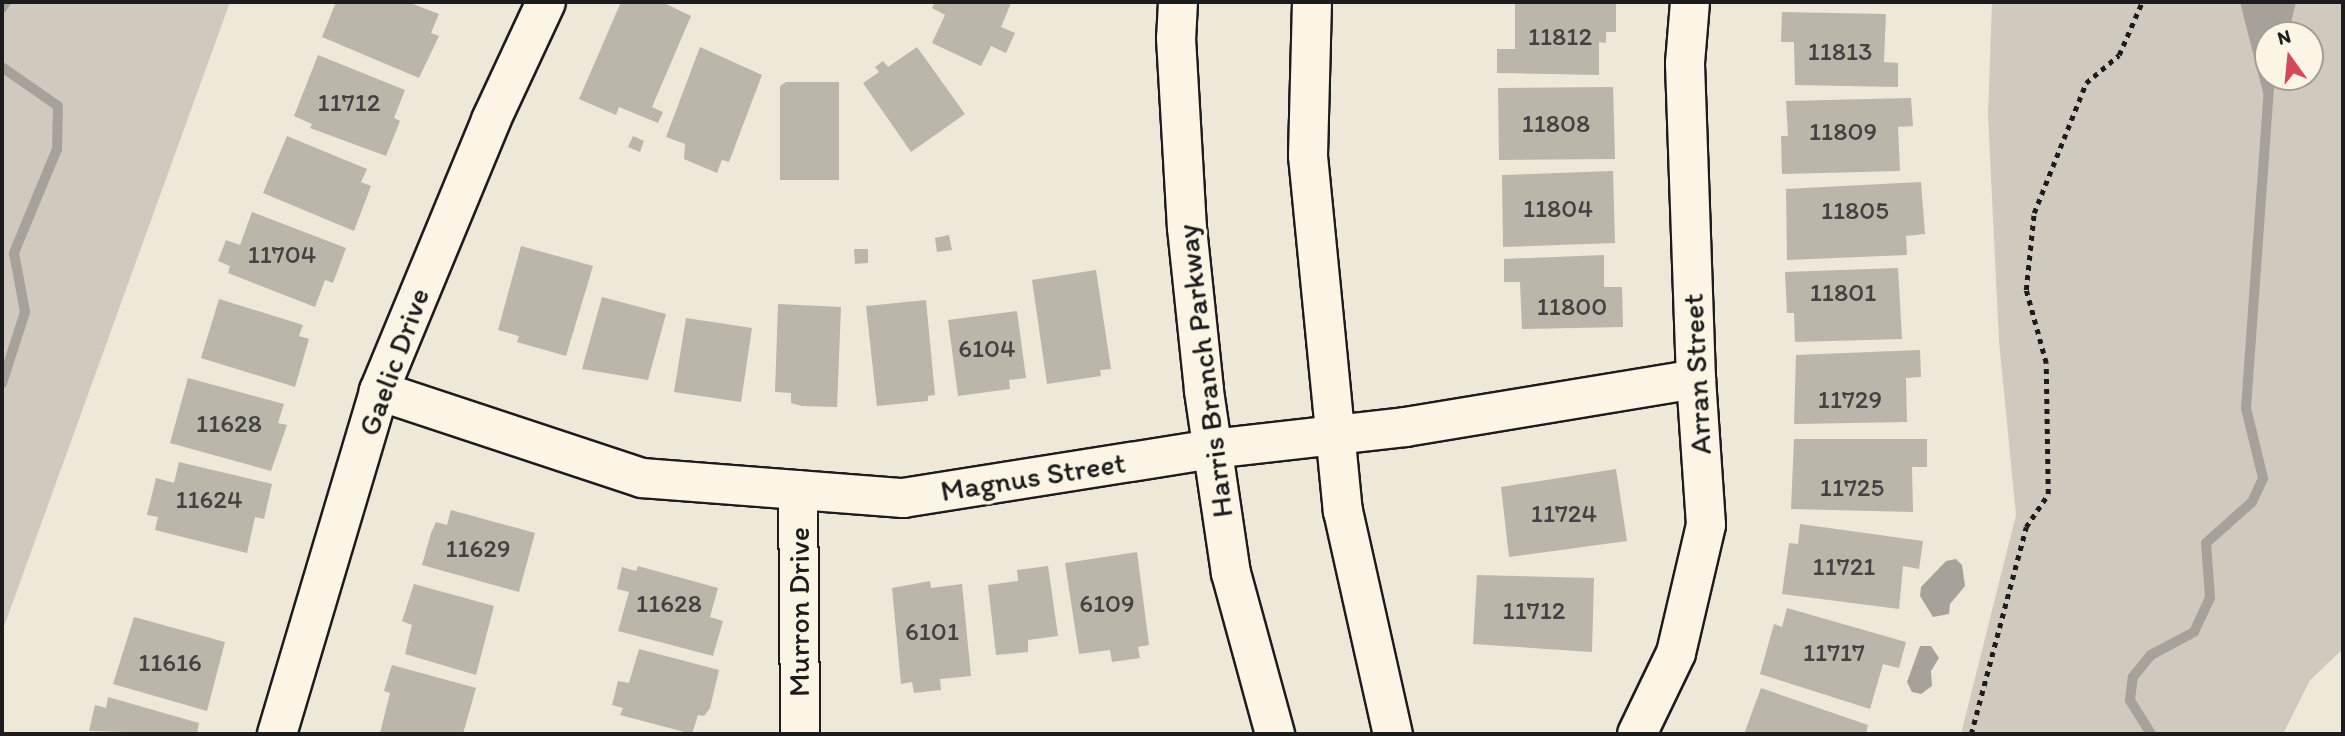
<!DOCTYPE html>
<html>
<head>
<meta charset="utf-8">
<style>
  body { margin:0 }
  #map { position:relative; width:2345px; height:736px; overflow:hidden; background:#eee8d9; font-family:Itim,sans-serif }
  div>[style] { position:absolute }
  .green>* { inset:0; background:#cfcabd }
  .water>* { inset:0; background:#a7a299 }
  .stream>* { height:10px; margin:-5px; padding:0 5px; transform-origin:5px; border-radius:5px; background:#a7a299 }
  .building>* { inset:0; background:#bab6aa }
  .path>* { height:4.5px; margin-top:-2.25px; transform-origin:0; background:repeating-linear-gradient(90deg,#1c1c1c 0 5px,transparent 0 10px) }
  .roads { filter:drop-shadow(2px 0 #1c1c1c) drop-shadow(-2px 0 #1c1c1c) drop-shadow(0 2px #1c1c1c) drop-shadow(0 -2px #1c1c1c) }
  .minor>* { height:38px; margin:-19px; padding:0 19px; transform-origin:19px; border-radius:19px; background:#fcf5e5 }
  .major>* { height:38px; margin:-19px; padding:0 19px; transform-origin:19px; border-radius:19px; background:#fcf5e5 }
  span { translate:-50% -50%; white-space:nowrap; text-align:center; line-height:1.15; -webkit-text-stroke:7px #fcf5e5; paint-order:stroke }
  .number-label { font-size:26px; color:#444240 }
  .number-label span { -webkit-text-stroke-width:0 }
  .street-label { font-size:30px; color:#1c1c1c }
  .frame { position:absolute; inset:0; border:4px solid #1c1c1c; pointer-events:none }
  .north { position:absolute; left:2254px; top:21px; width:70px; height:70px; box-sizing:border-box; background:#fcf5e5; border:2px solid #a29e95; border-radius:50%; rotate:345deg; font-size:19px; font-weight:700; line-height:28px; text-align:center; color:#1c1c1c }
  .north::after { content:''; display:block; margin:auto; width:24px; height:32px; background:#d1495b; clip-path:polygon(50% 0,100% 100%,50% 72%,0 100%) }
</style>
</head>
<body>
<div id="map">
  <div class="green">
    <div style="clip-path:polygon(2px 2px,230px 2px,2px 632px)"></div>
    <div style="clip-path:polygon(evenodd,1992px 2px,2343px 2px,2343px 649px,2310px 680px,2283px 734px,1961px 734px,2016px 515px,1999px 341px,1988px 115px,1992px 2px,2268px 35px,2310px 35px,2310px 77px,2268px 77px,2268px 35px)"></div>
  </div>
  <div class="water">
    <div style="clip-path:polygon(2240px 2px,2296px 2px,2288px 35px,2268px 35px,2268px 77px,2277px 77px,2268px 112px)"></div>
    <div style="clip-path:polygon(1956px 559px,1962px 565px,1965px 586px,1950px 604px,1949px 614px,1933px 617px,1920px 596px,1921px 587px,1946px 561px)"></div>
    <div style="clip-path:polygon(1920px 646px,1931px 646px,1939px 658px,1931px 671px,1932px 686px,1921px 694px,1912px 692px,1907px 682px)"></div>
  </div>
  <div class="stream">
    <div style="left:2px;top:8px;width:7px;rotate:-56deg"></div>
    <div style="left:2px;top:67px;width:68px;rotate:34.9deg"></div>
    <div style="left:58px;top:106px;width:43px;rotate:91.3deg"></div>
    <div style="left:57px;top:149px;width:113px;rotate:112.5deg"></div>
    <div style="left:14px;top:253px;width:60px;rotate:79.4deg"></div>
    <div style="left:25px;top:312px;width:75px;rotate:107.9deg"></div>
    <div style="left:2151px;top:734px;width:40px;rotate:-122deg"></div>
    <div style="left:2130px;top:700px;width:23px;rotate:-83deg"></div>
    <div style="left:2133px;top:677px;width:28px;rotate:-51deg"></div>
    <div style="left:2151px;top:655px;width:49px;rotate:-28.1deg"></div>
    <div style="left:2194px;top:632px;width:38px;rotate:-65deg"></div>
    <div style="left:2210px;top:597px;width:54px;rotate:-94.2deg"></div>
    <div style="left:2206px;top:543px;width:62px;rotate:-41.7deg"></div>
    <div style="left:2252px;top:502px;width:26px;rotate:-65deg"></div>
    <div style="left:2263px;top:478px;width:72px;rotate:-103.7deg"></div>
    <div style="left:2246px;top:408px;width:332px;rotate:-85.9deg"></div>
  </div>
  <div class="building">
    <div style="clip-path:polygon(336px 2px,408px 2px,439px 14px,431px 33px,439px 36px,419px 78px,322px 37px)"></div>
    <div style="clip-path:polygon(621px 2px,662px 2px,691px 16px,652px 107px,663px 112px,658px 123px,619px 107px,616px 115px,579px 99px)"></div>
    <div style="clip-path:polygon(935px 2px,1011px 3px,1001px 27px,1015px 33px,1006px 53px,991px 46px,981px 66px,932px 43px,945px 15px,932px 8px)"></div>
    <div style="clip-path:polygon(1515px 2px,1616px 3px,1616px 32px,1606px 32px,1606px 43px,1599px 42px,1599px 75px,1497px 73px,1497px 49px,1515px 49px)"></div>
    <div style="clip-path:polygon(1782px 12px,1886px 14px,1884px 62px,1898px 63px,1898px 87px,1795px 85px,1794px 42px,1781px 42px)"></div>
    <div style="clip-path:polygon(700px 47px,762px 75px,729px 162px,722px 160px,717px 173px,684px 159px,685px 144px,666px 137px)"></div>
    <div style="clip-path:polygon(917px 47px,965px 114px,911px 152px,863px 83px,879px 72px,875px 67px,883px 61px,888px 67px)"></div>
    <div style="clip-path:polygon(318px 55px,405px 90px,394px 118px,400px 121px,386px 156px,310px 128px,312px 124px,294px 116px)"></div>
    <div style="clip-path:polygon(786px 82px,839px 82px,839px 180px,780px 180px,780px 86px)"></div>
    <div style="clip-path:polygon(1613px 87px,1615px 159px,1499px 160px,1498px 88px)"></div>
    <div style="clip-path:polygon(1911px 98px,1913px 126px,1898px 127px,1900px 171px,1782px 174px,1781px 136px,1788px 136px,1786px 101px)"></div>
    <div style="clip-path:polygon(287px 136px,367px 169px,361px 182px,371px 186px,354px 231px,263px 193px)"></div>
    <div style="clip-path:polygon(633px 136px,644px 141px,640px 152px,628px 147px)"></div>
    <div style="clip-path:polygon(1613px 171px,1615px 243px,1503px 247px,1502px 175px)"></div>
    <div style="clip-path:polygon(1921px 182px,1925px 234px,1906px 236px,1907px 255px,1787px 260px,1786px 189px)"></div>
    <div style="clip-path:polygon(252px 212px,346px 248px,333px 283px,325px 280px,315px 307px,228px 273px,230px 266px,218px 261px,226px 240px,240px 245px)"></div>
    <div style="clip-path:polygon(949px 235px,952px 250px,937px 252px,935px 238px)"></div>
    <div style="clip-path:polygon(521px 246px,593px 266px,566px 356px,517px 342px,519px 336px,498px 330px)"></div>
    <div style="clip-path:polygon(854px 249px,868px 249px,868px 263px,855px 264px)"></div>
    <div style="clip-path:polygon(1604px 255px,1604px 287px,1622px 287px,1623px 327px,1522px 329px,1520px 282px,1504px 282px,1504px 259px)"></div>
    <div style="clip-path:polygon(1898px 268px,1902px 339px,1795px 342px,1794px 313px,1787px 313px,1785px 272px)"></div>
    <div style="clip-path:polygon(1096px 270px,1111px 369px,1100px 370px,1101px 376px,1047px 384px,1032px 280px)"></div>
    <div style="clip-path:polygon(602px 297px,666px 314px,648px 380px,582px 369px)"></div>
    <div style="clip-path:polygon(219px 299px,303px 325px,299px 336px,309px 339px,295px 387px,201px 358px)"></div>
    <div style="clip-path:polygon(926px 300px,935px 395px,928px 396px,928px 401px,877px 406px,866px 306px)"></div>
    <div style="clip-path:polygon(778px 304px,841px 307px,837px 407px,802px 406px,791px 403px,791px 393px,775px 392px)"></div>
    <div style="clip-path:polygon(1017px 311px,1026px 378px,1009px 380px,1010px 389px,958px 396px,948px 320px)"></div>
    <div style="clip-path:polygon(686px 318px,752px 328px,741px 402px,674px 392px)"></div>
    <div style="clip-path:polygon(1920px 350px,1921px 377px,1906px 378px,1907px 422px,1794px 424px,1796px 355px)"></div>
    <div style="clip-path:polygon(188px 378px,284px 404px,278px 423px,287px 425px,271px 471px,170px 443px)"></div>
    <div style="clip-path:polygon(1794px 439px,1927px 439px,1927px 467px,1912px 467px,1913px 512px,1791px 509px)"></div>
    <div style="clip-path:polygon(179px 462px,272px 484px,264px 519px,255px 517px,247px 553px,155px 530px,158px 517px,147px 515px,156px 478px,174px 483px)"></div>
    <div style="clip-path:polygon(1616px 469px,1627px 541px,1509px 557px,1501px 487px)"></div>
    <div style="clip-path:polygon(451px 510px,535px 533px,519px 592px,422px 565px,431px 533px,436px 522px,447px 525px)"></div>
    <div style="clip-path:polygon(1800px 524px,1923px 541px,1919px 569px,1903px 566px,1899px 609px,1782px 594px,1789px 543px,1798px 544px)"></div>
    <div style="clip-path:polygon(1137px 552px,1149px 645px,1138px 647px,1140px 658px,1112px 662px,1110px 650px,1079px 654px,1065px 563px)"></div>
    <div style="clip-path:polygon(638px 566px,718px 588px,710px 617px,723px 621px,713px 656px,618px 631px,629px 592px,617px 589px,622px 567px,636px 571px)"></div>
    <div style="clip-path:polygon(1048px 566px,1058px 636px,1028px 640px,1028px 652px,996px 655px,988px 585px,1018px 581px,1017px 570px)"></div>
    <div style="clip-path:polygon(1477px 575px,1594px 578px,1592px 652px,1473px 644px)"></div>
    <div style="clip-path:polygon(930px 581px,931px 588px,962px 584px,971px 676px,940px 679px,941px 690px,914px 693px,912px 682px,901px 684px,892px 588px)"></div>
    <div style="clip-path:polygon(414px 584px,494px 606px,476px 675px,405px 654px,412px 625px,402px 621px)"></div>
    <div style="clip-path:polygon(1787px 608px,1906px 642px,1899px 668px,1883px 664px,1870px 709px,1760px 674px,1774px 624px,1782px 627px)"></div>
    <div style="clip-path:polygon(134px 617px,225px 642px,207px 711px,113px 684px)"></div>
    <div style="clip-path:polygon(639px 649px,719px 670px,710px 708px,704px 716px,698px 715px,692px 734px,620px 715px,623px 708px,612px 705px,618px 681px,629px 683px)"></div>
    <div style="clip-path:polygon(392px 665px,476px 688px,463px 734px,380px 733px,390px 693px,384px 691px)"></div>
    <div style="clip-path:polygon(1761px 688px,1868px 725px,1866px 734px,1744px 734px)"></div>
    <div style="clip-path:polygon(108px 697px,199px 723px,197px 734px,89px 731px,95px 705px,106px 708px)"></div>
  </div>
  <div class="path">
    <div style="left:1971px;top:734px;width:214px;rotate:-75.1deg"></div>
    <div style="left:2026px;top:527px;width:40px;rotate:-56deg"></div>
    <div style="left:2048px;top:494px;width:131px;rotate:-90.9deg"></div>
    <div style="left:2046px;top:363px;width:76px;rotate:-105.3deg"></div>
    <div style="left:2026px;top:290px;width:77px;rotate:-84.1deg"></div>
    <div style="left:2034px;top:213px;width:140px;rotate:-68.2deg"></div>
    <div style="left:2086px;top:83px;width:43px;rotate:-40.3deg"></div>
    <div style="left:2119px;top:55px;width:58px;rotate:-66.5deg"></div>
  </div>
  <div class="roads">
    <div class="minor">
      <div style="left:379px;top:391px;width:277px;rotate:18.3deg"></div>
      <div style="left:642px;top:478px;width:262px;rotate:4.4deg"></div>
      <div style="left:903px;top:498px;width:313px;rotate:-9deg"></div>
      <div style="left:1212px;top:449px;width:195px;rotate:-6.5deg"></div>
      <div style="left:1406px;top:427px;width:294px;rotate:-9.4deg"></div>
      <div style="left:798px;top:490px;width:244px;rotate:89.5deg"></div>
      <div style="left:277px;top:734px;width:358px;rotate:-73.4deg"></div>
      <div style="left:379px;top:391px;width:293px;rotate:-67.5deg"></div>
      <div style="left:491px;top:120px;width:130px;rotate:-65deg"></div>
      <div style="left:1637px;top:734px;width:90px;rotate:-64.3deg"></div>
      <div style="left:1676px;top:653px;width:131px;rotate:-76.8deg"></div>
      <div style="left:1706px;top:525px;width:146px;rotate:-93.9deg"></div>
      <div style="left:1696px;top:379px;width:316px;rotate:-92deg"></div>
      <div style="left:1685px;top:63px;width:61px;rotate:-85.3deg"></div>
    </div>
    <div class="major">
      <div style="left:1178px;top:2px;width:36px;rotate:93deg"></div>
      <div style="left:1176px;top:38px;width:190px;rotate:86.7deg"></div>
      <div style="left:1187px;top:228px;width:164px;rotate:84deg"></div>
      <div style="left:1204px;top:391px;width:184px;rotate:81.6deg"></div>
      <div style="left:1231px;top:573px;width:167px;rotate:74.7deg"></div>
      <div style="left:1312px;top:2px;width:154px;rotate:91.5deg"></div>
      <div style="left:1308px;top:156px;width:357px;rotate:84.4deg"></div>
      <div style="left:1343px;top:511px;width:229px;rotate:77.4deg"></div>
    </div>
  </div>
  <div class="number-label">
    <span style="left:1560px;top:37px">11812</span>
    <span style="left:1840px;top:52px">11813</span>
    <span style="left:349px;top:103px">11712</span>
    <span style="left:1556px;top:124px">11808</span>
    <span style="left:1843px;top:132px">11809</span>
    <span style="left:1558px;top:209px">11804</span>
    <span style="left:1855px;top:211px">11805</span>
    <span style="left:282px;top:255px">11704</span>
    <span style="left:1843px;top:293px">11801</span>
    <span style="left:1572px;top:307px">11800</span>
    <span style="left:987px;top:349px">6104</span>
    <span style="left:1850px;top:400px">11729</span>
    <span style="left:229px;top:424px">11628</span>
    <span style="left:1852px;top:488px">11725</span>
    <span style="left:209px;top:500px">11624</span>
    <span style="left:1564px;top:514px">11724</span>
    <span style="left:478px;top:549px">11629</span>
    <span style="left:1844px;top:567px">11721</span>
    <span style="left:669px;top:604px">11628</span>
    <span style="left:1107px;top:604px">6109</span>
    <span style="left:1534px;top:611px">11712</span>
    <span style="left:932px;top:632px">6101</span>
    <span style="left:1834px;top:653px">11717</span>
    <span style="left:170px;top:663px">11616</span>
  </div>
  <div class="street-label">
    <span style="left:394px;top:362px;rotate:-70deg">Gaelic Drive</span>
    <span style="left:1205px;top:371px;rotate:-97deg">Harris Branch Parkway</span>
    <span style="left:1697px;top:374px;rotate:-93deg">Arran Street</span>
    <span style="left:1033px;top:477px;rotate:-9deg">Magnus Street</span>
    <span style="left:799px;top:612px;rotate:-90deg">Murron Drive</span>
  </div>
  <div class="frame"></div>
  <div class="north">N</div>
</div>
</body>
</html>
